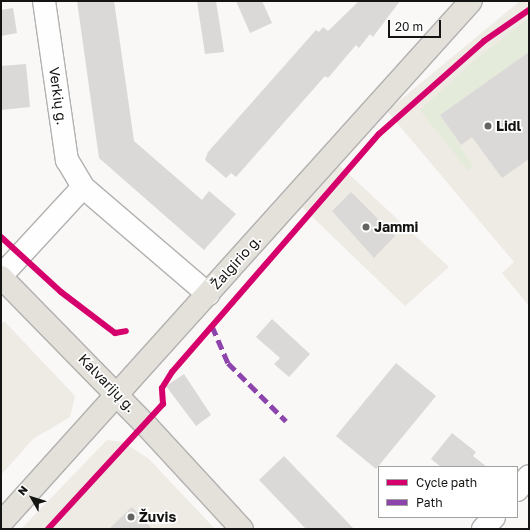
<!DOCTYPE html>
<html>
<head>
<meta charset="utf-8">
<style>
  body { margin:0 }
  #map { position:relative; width:530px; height:530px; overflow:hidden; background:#f9f8f6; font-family:"Golos Text",sans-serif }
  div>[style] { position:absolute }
  .built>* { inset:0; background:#eeeae4 }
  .green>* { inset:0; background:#e5ebda }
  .building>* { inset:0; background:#dad9d8 }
  .roads { filter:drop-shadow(1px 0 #b2b1b0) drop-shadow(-1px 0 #b2b1b0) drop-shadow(0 1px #b2b1b0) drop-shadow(0 -1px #b2b1b0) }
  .minor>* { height:22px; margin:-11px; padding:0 11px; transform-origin:11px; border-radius:11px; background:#fefefe }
  .major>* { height:22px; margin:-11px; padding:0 11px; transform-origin:11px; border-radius:11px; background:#e4e1db }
  .quiet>* { height:5px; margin-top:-2.5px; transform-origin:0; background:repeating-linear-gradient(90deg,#8e44ad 0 10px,transparent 0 15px) }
  .cycleway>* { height:6px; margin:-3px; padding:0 3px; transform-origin:3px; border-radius:3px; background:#d6006c }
  .dots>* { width:11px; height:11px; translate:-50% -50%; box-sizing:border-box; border:2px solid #fff; border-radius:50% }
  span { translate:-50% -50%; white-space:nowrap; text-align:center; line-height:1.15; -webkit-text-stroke:3.5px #fff; paint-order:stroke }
  .street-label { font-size:14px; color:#141412 }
  .poi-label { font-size:14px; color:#141412; font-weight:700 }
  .left { translate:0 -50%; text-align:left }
  .frame { position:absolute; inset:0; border:2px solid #141412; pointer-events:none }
  .legend { position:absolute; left:378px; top:466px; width:140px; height:52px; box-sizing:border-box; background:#fff; border:1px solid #a1a1a0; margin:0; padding:5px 7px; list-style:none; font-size:12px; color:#141412 }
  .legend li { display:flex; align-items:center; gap:8px; height:20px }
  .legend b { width:20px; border:1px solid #a1a1a0 }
  .north { position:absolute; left:12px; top:478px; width:40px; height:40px; -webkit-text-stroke:3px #fff; paint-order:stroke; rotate:309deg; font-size:11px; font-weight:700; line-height:16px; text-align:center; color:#141412 }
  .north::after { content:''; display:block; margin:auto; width:14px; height:18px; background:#141412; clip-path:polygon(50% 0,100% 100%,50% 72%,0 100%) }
  .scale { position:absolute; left:388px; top:20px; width:53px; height:18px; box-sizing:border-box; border:2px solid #141412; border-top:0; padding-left:5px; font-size:12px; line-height:14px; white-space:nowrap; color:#141412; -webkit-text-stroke:3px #fff; paint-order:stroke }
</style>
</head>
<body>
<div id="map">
  <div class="built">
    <div style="clip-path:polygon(520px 1px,529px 1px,529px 306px,502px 273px,514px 262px,387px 111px)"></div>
    <div style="clip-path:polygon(339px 165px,449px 267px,405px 306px,302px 207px)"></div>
    <div style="clip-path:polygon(4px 321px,75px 396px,70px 417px,33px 439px,1px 475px,1px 325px)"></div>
    <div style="clip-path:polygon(107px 440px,123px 442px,149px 459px,215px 529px,21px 529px)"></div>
  </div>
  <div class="green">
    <div style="clip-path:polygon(529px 18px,529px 52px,440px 115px,473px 166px,468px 171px,420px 110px,476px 59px)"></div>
  </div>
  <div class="building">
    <div style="clip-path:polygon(77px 1px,114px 1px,134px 141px,202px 200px,209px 191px,236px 214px,204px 250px,99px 158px)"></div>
    <div style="clip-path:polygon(197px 1px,216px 1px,224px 52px,205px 54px)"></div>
    <div style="clip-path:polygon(236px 1px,262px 1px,272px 23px,250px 33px)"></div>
    <div style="clip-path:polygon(359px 1px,400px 1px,373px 37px,370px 34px,359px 48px,356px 45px,328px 78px,325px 76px,236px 177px,231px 173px,226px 178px,205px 160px,208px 152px,316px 30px,319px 32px,323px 27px,328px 31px)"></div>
    <div style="clip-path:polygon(13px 8px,17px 33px,1px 36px,1px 10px)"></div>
    <div style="clip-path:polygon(529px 52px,529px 159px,502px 178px,472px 137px,461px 145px,440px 115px)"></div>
    <div style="clip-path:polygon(26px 64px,30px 107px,1px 110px,1px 66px)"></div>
    <div style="clip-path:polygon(351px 192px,395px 236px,374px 258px,332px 211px)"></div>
    <div style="clip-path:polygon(272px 319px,310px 354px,289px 377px,274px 364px,280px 358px,256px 337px)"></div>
    <div style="clip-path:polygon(396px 363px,436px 396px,376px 469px,336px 436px)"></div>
    <div style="clip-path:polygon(184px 374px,211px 415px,196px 426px,166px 386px)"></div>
    <div style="clip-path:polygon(452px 433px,476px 452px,473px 456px,487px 467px,441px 467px,431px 459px)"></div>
    <div style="clip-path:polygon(284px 456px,354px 529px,306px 529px,259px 480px)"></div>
    <div style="clip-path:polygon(132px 507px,152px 529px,109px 529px)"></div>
  </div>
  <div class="roads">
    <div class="minor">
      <div style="left:44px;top:1px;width:161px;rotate:81.8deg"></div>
      <div style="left:67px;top:160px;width:31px;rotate:59deg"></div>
      <div style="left:83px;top:187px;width:165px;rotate:40.6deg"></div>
      <div style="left:1px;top:276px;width:121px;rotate:-47.3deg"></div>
      <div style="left:517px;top:490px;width:18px;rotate:-49deg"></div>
      <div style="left:483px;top:529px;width:16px;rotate:-47deg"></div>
    </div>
    <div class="major">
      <div style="left:1px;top:277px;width:206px;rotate:45.6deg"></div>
      <div style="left:145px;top:424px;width:143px;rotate:47.3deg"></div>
      <div style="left:1px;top:523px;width:702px;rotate:-48deg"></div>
    </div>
  </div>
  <div class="quiet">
    <div style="left:212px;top:326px;width:40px;rotate:66.6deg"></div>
    <div style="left:228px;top:363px;width:82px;rotate:45deg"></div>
  </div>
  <div class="cycleway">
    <div style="left:1px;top:237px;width:81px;rotate:42.5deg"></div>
    <div style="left:61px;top:292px;width:68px;rotate:37.2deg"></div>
    <div style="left:115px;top:333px;width:11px;rotate:-10deg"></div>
    <div style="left:48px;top:529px;width:170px;rotate:-47.4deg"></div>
    <div style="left:163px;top:404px;width:16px;rotate:-94deg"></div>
    <div style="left:162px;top:388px;width:19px;rotate:-58deg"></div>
    <div style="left:172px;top:372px;width:315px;rotate:-49deg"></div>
    <div style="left:379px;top:134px;width:140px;rotate:-41.5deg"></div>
    <div style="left:484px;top:41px;width:55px;rotate:-34.6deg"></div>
  </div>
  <div class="dots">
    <div style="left:488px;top:126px;background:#646462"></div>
    <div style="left:366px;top:227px;background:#646462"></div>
    <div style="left:131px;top:517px;background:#646462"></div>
  </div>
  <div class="street-label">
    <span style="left:58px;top:96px;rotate:82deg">Verkių g.</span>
    <span style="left:236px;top:262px;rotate:-48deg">Žalgirio g.</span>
    <span style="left:107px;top:383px;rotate:46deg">Kalvarijų g.</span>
  </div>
  <div class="poi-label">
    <span class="left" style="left:496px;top:126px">Lidl</span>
    <span class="left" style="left:374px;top:227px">Jammi</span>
    <span class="left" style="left:139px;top:517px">Žuvis</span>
  </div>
  <div class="frame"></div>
  <ul class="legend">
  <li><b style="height:5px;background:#d6006c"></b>Cycle path</li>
  <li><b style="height:5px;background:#8e44ad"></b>Path</li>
  </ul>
  <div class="north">N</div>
  <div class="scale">20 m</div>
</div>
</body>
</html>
